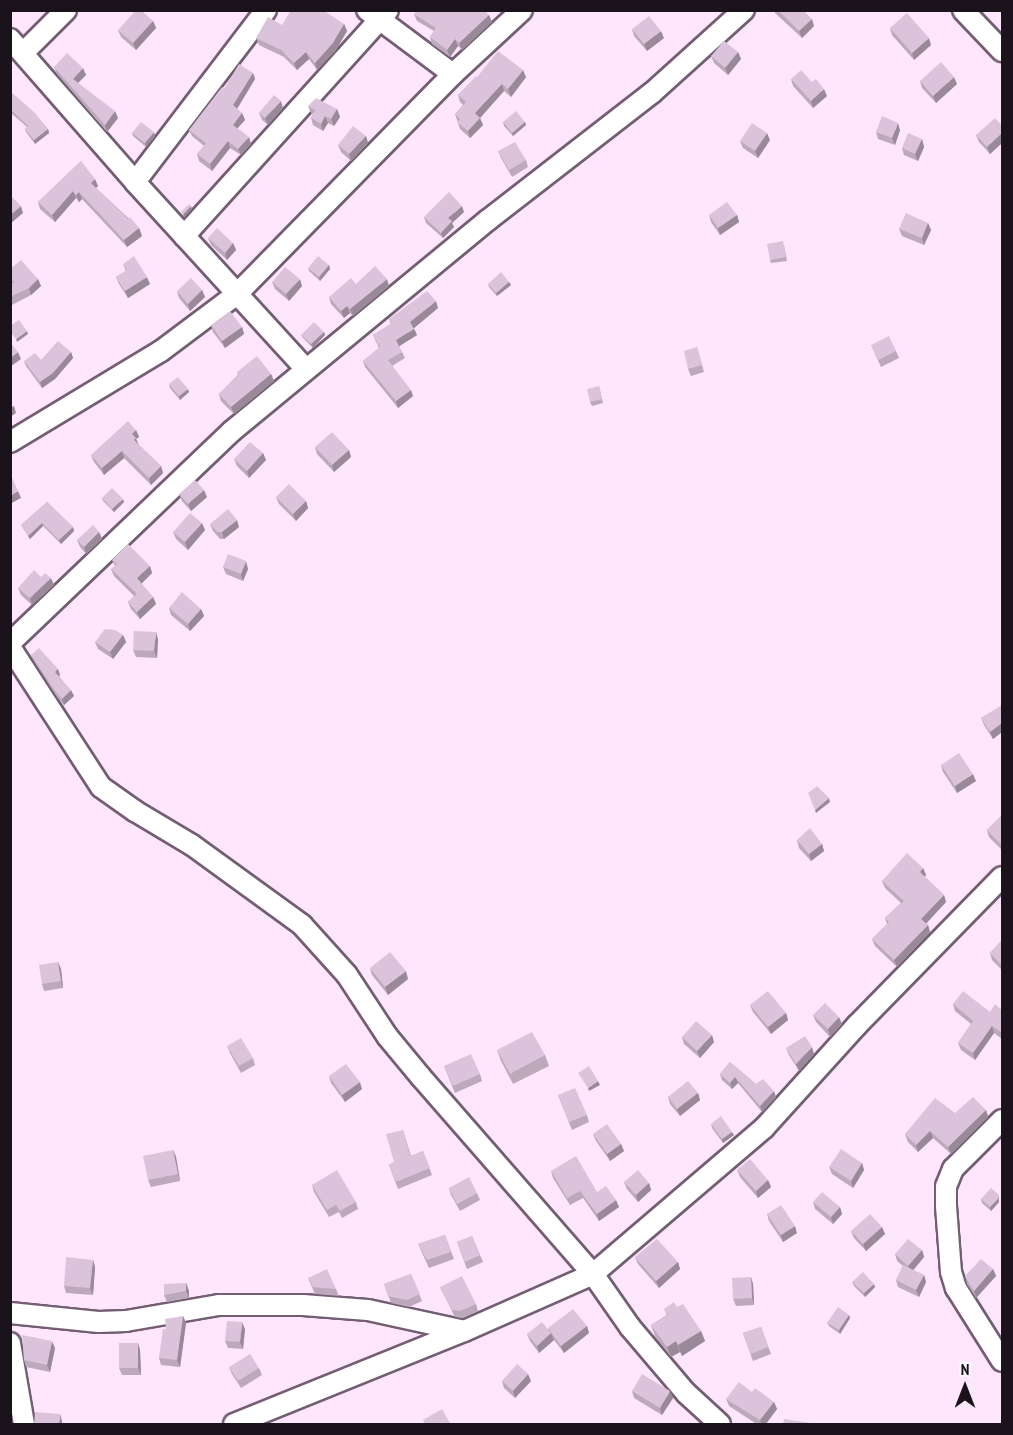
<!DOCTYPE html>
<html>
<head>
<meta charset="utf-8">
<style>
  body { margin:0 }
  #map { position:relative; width:1013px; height:1435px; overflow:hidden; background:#fee6fd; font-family:"PT Sans Narrow",sans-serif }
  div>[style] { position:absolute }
  .roads { filter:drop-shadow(2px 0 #735e73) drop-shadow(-2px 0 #735e73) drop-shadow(0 2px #735e73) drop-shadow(0 -2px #735e73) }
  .minor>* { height:20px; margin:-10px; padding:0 10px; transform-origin:10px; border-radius:10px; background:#fff }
  .wall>* { inset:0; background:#bca9bc }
  .shaded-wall>* { inset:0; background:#998999 }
  .building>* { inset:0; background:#dbc4db }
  span { translate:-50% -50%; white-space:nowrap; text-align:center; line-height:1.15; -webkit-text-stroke:4.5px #fffaff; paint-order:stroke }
  .frame { position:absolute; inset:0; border:12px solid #1b131b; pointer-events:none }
  .north { position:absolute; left:935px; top:1357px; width:60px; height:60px; -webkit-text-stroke:4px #fffaff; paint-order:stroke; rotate:0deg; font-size:16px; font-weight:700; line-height:24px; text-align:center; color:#1b131b }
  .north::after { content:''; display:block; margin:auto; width:21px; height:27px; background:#1b131b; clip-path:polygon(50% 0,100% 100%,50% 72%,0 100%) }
</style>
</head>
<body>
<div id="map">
  <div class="roads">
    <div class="minor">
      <div style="left:367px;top:10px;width:107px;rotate:36.7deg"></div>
      <div style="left:963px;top:10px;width:57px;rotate:46.4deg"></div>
      <div style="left:10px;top:39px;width:190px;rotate:48.8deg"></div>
      <div style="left:135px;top:182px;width:253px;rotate:47.6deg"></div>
      <div style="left:23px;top:53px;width:61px;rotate:-45deg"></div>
      <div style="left:135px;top:182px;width:216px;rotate:-52.7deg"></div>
      <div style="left:184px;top:236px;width:304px;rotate:-47.9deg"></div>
      <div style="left:10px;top:442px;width:176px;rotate:-31.1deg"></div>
      <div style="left:161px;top:351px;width:95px;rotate:-36.9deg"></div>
      <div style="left:237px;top:294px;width:308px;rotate:-45.5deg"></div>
      <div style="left:453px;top:74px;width:94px;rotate:-42.8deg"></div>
      <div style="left:10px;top:643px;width:307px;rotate:-43.7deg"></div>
      <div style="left:232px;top:431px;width:332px;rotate:-39.5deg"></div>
      <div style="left:488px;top:220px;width:207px;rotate:-37.8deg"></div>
      <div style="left:652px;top:93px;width:124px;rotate:-42.1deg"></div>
      <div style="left:10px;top:647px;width:167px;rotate:57deg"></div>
      <div style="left:101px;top:787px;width:42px;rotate:35.2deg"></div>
      <div style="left:135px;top:811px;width:66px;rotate:30.8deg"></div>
      <div style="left:192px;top:845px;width:136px;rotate:36deg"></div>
      <div style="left:302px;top:925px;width:67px;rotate:48deg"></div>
      <div style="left:347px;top:975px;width:73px;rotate:56.7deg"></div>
      <div style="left:387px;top:1036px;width:53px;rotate:50.3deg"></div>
      <div style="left:421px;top:1077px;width:262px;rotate:48.9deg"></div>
      <div style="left:593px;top:1274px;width:65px;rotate:55.1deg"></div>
      <div style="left:630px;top:1327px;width:87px;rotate:49.7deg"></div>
      <div style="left:686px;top:1393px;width:46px;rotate:42.4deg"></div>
      <div style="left:1002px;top:1120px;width:69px;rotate:135deg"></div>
      <div style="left:953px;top:1169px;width:18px;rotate:112deg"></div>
      <div style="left:946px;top:1186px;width:20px;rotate:90deg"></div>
      <div style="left:946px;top:1206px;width:66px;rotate:85.7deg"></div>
      <div style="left:951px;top:1272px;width:17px;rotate:73deg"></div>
      <div style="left:956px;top:1288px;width:86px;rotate:57.8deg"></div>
      <div style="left:10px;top:1313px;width:89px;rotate:5.8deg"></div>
      <div style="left:99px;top:1322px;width:27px;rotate:-2deg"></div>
      <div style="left:126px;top:1321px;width:94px;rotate:-9.8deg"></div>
      <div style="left:219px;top:1305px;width:84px"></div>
      <div style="left:303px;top:1305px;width:65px;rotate:4.4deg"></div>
      <div style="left:368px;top:1310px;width:98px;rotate:12.3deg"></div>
      <div style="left:10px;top:1343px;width:82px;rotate:80.2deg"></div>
      <div style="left:234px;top:1424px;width:248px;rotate:-22deg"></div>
      <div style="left:464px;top:1331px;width:141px;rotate:-23.8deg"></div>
      <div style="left:593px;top:1274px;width:225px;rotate:-40.5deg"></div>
      <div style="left:764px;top:1128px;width:139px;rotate:-47.9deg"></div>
      <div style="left:857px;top:1025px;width:207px;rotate:-45.6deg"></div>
    </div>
  </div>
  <div class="wall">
    <div style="clip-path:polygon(774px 10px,803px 10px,814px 26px,802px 38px,775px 13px)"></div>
    <div style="clip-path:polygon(414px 14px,489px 15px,492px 22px,462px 50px,458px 46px,450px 57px,432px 44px,430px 37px,434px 31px,417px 21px)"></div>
    <div style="clip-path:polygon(153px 21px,156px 28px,136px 50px,121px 37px,118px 30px)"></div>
    <div style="clip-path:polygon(344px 24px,347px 31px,336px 50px,317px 70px,309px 59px,297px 70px,284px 57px,259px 45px,256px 38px,282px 25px)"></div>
    <div style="clip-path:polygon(890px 28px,931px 45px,914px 60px,892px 35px)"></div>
    <div style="clip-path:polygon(632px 29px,664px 38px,647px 51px,634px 36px)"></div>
    <div style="clip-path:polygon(738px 52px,741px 59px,728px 75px,714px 63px,711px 56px)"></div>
    <div style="clip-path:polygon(54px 67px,86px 75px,78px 83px,118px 118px,107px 132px,57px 74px)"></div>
    <div style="clip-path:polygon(253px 73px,255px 79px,237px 109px,242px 113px,245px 120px,237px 128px,251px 144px,241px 155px,230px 148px,212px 171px,199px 161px,197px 154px,204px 146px,192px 136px,189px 130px,224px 89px)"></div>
    <div style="clip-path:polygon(477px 77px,526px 77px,511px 97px,504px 91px,480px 118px,483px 125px,470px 138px,460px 129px,455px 114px,463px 105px,460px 102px,458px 95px)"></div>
    <div style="clip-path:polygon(791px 79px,812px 82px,827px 96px,813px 108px,793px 86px)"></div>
    <div style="clip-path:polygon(920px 81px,957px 84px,936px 103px,922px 88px)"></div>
    <div style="clip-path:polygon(10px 91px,48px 129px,49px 133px,35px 144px,26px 132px,25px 129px,27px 127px,10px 112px)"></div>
    <div style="clip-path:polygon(308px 106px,337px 109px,340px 117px,334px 126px,328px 123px,323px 131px,313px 125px,311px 118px,313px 114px,311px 113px)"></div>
    <div style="clip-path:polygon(283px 108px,268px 125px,262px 120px,259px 113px)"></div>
    <div style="clip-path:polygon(503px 122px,525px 122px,526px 125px,513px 136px,504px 126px)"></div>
    <div style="clip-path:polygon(1002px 126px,1002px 143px,990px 154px,979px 142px,976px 135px)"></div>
    <div style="clip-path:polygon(900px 130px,895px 145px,878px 139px,876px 132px)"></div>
    <div style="clip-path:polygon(132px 133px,155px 136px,146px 147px,133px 136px)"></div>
    <div style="clip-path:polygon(366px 136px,368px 143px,351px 161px,341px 152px,338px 145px)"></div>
    <div style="clip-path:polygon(922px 139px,924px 147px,918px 161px,904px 155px,902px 148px)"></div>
    <div style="clip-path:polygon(770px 140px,758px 158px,743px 148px,740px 141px)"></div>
    <div style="clip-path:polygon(498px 151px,526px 160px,528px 167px,512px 177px,501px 158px)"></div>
    <div style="clip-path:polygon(81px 161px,98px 186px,96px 188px,139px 228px,142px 236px,127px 247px,82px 199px,79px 202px,76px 198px,55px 222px,40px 209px,38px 202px)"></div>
    <div style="clip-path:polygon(464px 212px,452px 223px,454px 227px,443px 238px,426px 223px,424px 217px)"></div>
    <div style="clip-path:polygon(709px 215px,737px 215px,739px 222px,720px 235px,711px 222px)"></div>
    <div style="clip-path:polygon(928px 223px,931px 230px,924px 245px,902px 236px,899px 229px)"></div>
    <div style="clip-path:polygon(208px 238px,233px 243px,236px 250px,227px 260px,211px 245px)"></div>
    <div style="clip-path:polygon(784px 245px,787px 261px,771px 263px,770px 260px)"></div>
    <div style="clip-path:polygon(123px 264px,150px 284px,128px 298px,119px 284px,116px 277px,126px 271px)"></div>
    <div style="clip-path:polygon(329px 265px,330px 269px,320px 281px,309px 271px,308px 268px)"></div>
    <div style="clip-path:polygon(10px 269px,38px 279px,41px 286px,31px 295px,10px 306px,10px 285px,12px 284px,10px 283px)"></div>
    <div style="clip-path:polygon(272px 282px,302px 286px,289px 301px,275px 289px)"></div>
    <div style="clip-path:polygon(509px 282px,511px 285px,497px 296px,489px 287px,488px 284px)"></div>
    <div style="clip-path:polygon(356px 284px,389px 286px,353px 316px,350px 313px,344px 318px,331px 304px,329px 297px)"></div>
    <div style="clip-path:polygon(202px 290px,205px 297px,190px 311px,179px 298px,177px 291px)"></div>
    <div style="clip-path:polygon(438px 308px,414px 328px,417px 335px,399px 346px,405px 358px,392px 366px,413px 396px,398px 408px,365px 367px,363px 361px,379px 348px,373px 335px,391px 324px,389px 319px)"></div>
    <div style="clip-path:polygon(211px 325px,242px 327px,244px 334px,225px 348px,213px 332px)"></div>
    <div style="clip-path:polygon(324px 332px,325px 335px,313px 348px,303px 338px,301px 335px)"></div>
    <div style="clip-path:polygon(871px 345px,896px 351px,899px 358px,881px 367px)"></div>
    <div style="clip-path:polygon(697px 347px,704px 372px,691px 376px,688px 369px)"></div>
    <div style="clip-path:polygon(71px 352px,73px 358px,55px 379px,42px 388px,26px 366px,24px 361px,41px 360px)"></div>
    <div style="clip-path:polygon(237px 372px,271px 374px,274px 381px,234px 414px,221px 401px,219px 394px,238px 375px)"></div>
    <div style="clip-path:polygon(169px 384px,189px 392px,180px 400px,170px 388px)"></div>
    <div style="clip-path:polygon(599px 386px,603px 403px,592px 406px,590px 402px)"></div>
    <div style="clip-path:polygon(136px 430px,139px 437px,136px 439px,138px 444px,161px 466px,163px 473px,151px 485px,124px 458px,104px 475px,94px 462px,91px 455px)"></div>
    <div style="clip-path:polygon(315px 447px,349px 450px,351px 457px,334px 472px,317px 454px)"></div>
    <div style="clip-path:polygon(263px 453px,266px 460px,249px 478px,237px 466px,234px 459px)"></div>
    <div style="clip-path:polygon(179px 494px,207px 497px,191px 511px,182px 501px)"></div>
    <div style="clip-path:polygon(276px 497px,306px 501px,308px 508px,296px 521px,279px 504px)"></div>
    <div style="clip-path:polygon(102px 498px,124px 502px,114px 512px,103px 501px)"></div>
    <div style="clip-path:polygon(47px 502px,73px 527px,74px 531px,61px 544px,43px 526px,30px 539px,21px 525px)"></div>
    <div style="clip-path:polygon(210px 524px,239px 527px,224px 539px,220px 539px,213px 531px)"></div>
    <div style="clip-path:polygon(205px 530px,188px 550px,176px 539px,173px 532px)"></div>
    <div style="clip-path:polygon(99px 532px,102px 539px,86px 554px,80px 547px,77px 540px)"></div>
    <div style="clip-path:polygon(112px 560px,150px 566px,152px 573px,141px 584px,153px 597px,156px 604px,140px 619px,131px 609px,128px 602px,134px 596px,114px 576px,111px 569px,115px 566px)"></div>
    <div style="clip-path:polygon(223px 567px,248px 569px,243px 581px,226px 574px)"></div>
    <div style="clip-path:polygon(41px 577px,54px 585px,32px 605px,21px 595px,18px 588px)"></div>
    <div style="clip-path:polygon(169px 608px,201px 609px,204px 616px,190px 631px,171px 615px)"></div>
    <div style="clip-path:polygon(123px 635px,126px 642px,113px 659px,98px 649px,95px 642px)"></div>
    <div style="clip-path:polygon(158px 639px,157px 658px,136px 657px,133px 650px)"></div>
    <div style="clip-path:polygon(31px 655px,58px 669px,60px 675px,59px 676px,74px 696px,64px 705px,57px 697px,34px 661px)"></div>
    <div style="clip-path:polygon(1002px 706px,1002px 732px,993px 739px,984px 725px,981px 718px)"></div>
    <div style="clip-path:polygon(941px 765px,976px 781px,957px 793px,943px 772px)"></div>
    <div style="clip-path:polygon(1002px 815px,1002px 850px,989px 837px,987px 830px)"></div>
    <div style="clip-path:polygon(797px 840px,822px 844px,824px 851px,811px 861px,799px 848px)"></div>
    <div style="clip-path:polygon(923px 868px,926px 875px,925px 877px,944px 895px,946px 902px,926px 923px,928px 925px,930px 932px,897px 967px,875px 946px,872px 939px,887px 924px,885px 918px,901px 903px,885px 888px,882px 881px)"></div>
    <div style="clip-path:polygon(1002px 940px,1002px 970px,992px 960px,990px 953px)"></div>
    <div style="clip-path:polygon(58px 962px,61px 969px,63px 988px,44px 991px,42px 984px)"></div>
    <div style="clip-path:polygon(370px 968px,408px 979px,388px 995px,372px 975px)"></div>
    <div style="clip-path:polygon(953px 1004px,990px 1012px,1002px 1010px,1002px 1039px,994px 1033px,975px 1060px,961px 1050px,958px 1043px,971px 1024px,955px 1011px)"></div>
    <div style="clip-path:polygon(750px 1005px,786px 1013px,788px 1020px,771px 1034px,753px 1012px)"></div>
    <div style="clip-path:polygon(813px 1015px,842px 1024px,830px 1037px,816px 1022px)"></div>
    <div style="clip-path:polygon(682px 1037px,714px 1042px,700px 1058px,684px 1044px)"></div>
    <div style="clip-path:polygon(227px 1046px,253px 1058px,255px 1065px,241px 1073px,230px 1053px)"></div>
    <div style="clip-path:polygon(786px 1048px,814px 1054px,799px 1071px,789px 1055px)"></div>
    <div style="clip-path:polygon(497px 1050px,545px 1055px,549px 1066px,513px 1084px,501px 1061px)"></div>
    <div style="clip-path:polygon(730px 1062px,756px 1084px,776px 1097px,762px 1112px,738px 1083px,732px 1089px,722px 1080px,720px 1074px)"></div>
    <div style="clip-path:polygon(444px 1066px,480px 1074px,482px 1081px,455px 1093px)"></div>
    <div style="clip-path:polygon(329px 1076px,362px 1089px,345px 1102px,331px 1083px)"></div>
    <div style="clip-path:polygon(698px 1093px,700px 1100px,680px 1116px,670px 1104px,668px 1097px)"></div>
    <div style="clip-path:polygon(558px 1095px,587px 1115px,589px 1122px,572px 1130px)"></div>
    <div style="clip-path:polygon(986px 1110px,988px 1117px,951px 1154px,933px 1138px,918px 1152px,908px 1142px,905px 1134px,955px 1113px)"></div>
    <div style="clip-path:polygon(711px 1124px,734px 1135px,723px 1143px,712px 1128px)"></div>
    <div style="clip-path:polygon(403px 1130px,411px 1156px,423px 1151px,432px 1175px,398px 1189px,389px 1165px,394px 1162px)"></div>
    <div style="clip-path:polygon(593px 1134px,621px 1144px,624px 1151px,610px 1161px,596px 1141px)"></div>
    <div style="clip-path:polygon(173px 1150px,176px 1157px,180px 1181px,151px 1187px,148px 1180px)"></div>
    <div style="clip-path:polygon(862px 1163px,864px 1170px,853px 1188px,832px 1174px,829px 1167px)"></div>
    <div style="clip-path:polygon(737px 1170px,768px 1180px,771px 1187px,758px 1198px,740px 1177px)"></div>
    <div style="clip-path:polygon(551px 1171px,597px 1192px,619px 1207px,599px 1221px,583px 1198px,570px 1205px,553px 1178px)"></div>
    <div style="clip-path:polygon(624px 1182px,649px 1183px,651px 1190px,638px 1202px,627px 1189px)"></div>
    <div style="clip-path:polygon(312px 1185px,356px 1202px,358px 1209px,342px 1218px,339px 1212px,329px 1217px,314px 1192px)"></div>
    <div style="clip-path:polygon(449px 1188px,477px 1193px,480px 1200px,460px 1211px,451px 1195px)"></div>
    <div style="clip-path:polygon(998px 1194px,999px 1202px,991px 1211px,982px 1203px,981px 1199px)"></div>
    <div style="clip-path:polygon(813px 1202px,840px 1207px,842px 1214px,833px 1224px,815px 1209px)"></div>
    <div style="clip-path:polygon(767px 1214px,797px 1233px,783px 1242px,769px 1221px)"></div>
    <div style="clip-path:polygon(882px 1227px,885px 1234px,866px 1251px,854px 1238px,851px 1231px)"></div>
    <div style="clip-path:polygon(445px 1235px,454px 1259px,429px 1268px,418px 1244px)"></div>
    <div style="clip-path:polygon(472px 1236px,483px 1262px,467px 1269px,457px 1242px)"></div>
    <div style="clip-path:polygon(922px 1250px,924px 1257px,913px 1270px,924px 1275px,926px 1282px,919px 1297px,898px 1287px,896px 1280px,903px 1266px,897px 1261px,895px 1254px)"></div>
    <div style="clip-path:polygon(635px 1257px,678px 1262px,680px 1269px,659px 1288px,638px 1264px)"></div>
    <div style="clip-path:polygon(93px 1260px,95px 1267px,93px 1295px,66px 1293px,64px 1286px)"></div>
    <div style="clip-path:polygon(993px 1269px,996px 1276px,976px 1298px,967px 1284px,965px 1276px)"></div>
    <div style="clip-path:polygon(411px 1274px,422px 1301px,409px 1307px,391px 1303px,384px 1284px)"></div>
    <div style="clip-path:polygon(751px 1277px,753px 1284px,754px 1305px,736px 1306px,733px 1299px)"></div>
    <div style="clip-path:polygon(308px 1278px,336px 1289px,339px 1296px,315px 1294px)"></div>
    <div style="clip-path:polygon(852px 1282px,875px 1287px,865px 1297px,854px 1286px)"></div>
    <div style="clip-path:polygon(186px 1283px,189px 1291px,189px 1298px,167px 1302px,164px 1295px)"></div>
    <div style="clip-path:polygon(440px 1287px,476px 1304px,478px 1311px,463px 1318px,455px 1317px)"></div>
    <div style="clip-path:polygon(677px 1307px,701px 1331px,705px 1341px,682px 1356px,680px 1352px,671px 1357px,655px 1336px,651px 1325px,667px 1315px,664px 1309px)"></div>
    <div style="clip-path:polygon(849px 1315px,850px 1318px,840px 1334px,829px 1326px,827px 1323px)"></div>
    <div style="clip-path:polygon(183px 1316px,186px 1323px,180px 1367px,161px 1365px,159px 1358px,166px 1329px)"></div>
    <div style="clip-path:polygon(587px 1326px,589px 1333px,564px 1353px,554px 1340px,539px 1353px,530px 1341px,527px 1334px,548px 1329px)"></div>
    <div style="clip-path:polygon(761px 1327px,771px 1354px,753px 1361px,743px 1333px)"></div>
    <div style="clip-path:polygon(245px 1329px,243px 1349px,228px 1348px,225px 1341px)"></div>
    <div style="clip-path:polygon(138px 1343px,140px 1350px,141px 1375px,122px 1375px,119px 1368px)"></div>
    <div style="clip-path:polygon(55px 1348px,50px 1372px,26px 1367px,24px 1360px)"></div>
    <div style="clip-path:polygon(229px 1367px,259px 1368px,262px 1375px,241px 1388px,232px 1374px)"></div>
    <div style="clip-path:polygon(502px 1381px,531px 1381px,515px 1398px,504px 1388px)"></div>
    <div style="clip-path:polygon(632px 1391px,673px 1398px,662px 1415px,634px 1398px)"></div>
    <div style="clip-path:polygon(752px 1392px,774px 1402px,777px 1409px,765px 1425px,758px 1425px,729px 1406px,726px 1399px)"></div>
  </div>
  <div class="shaded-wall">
    <div style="clip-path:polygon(489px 15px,492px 22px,462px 50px,459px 43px)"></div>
    <div style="clip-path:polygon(812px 19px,814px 26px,802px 38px,799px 31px)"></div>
    <div style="clip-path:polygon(153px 21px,156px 28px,136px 50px,133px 43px)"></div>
    <div style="clip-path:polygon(344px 24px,347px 31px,336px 50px,317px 70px,315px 63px)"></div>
    <div style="clip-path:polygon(661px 31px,664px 38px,647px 51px,644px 44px)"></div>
    <div style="clip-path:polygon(929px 38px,931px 45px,914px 60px,912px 53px)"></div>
    <div style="clip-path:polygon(455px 39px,458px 46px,450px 57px,447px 50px)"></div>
    <div style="clip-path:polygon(306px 52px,309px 59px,297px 70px,294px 63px)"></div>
    <div style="clip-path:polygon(738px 52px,741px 59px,728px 75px,725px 68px)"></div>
    <div style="clip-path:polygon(83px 68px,86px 75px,75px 86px,73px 79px)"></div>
    <div style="clip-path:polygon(523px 70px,526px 77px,511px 97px,508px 89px)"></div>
    <div style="clip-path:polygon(253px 73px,255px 79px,235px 112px,233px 105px)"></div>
    <div style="clip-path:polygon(954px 77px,957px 84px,936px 103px,933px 96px)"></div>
    <div style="clip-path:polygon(502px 84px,504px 91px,480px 118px,483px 125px,470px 138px,468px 131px,475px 113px)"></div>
    <div style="clip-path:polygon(824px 89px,827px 96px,813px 108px,811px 101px)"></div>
    <div style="clip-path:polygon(281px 101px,283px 108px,268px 125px,265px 118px)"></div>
    <div style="clip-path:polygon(337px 109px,340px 117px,334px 126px,331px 119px)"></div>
    <div style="clip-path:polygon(115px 111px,118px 118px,107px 132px,105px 125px)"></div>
    <div style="clip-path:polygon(242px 113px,245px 120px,235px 131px,233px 125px)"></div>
    <div style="clip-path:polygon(325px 116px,328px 123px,323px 131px,321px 124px)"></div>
    <div style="clip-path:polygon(525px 122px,526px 125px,513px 136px,512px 133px)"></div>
    <div style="clip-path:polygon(898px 123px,900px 130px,895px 145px,892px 138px)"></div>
    <div style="clip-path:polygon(48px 129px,49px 133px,35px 144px,34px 140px)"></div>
    <div style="clip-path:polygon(154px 132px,155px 136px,146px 147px,145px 143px)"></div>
    <div style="clip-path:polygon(767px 133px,770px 140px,758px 158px,755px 151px)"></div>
    <div style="clip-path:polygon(1002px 133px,1002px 143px,990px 154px,987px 147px)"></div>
    <div style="clip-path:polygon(366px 136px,368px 143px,351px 161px,349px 154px)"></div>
    <div style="clip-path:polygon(249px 137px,251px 144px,241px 155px,238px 149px)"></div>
    <div style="clip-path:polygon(922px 139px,924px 147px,918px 161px,915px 154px)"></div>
    <div style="clip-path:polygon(228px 141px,230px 148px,212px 171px,210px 164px)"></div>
    <div style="clip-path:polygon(95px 179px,98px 186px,93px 190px,91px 183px)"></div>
    <div style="clip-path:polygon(73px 191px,76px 198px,55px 222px,52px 215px)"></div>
    <div style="clip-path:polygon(79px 192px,82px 199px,79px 202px,76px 195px)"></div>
    <div style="clip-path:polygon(21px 206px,23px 213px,10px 224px,10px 215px)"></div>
    <div style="clip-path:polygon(191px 206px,192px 209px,184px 218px,183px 214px)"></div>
    <div style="clip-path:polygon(462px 206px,464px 212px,452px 223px,454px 227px,443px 238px,441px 233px,448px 218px)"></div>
    <div style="clip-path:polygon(737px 215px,739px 222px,720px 235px,718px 228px)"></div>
    <div style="clip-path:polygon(928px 223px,931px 230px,924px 245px,922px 238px)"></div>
    <div style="clip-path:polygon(139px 228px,142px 236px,127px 247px,124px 240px)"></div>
    <div style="clip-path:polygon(233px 243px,236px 250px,227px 260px,225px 253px)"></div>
    <div style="clip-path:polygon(329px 265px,330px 269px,320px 281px,319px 277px)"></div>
    <div style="clip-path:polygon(147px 277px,150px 284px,128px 298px,125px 291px)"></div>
    <div style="clip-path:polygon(38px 279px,41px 286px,31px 295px,29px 288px)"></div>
    <div style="clip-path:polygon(300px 279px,302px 286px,289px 301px,286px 294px)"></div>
    <div style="clip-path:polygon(387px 279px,389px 286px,353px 316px,350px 309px)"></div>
    <div style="clip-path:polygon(509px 282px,511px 285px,497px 296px,496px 293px)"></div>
    <div style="clip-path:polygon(202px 290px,205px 297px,190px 311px,188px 304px)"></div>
    <div style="clip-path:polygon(436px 301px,438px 308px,413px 329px,410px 322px)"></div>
    <div style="clip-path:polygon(347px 306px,350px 313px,344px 318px,341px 311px)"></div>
    <div style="clip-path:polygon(242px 327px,244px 334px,225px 348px,222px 341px)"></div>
    <div style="clip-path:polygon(414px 329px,417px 335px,398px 347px,396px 340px)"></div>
    <div style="clip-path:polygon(27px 331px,28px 334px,17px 342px,16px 339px)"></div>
    <div style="clip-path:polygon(324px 332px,325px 335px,313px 348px,311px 344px)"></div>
    <div style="clip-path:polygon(18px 352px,21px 359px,10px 367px,10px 358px)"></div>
    <div style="clip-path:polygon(71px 352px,73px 358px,55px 379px,42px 388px,40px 382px)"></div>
    <div style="clip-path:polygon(271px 374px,274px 381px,234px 414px,231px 407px)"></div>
    <div style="clip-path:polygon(188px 389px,189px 392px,180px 400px,179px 396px)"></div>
    <div style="clip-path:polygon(411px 390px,413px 396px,398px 408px,396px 401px)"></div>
    <div style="clip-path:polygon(14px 406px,16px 413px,10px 417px,10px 408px)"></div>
    <div style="clip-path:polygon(136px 430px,139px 437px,136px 439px,139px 445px,137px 447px,132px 434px)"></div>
    <div style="clip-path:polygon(349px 450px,351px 457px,334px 472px,332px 465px)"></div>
    <div style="clip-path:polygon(122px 451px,124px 458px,104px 475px,102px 468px)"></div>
    <div style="clip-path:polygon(263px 453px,266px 460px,249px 478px,247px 471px)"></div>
    <div style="clip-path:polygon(161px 466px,163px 473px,151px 485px,149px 478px)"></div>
    <div style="clip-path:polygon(204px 490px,207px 497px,191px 511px,188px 504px)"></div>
    <div style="clip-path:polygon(18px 491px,21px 498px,10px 504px,10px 496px)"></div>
    <div style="clip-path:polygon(123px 499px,124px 502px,114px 512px,112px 509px)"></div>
    <div style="clip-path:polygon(306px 501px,308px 508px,296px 521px,293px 514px)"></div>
    <div style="clip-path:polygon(237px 520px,239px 527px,224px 539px,222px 532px)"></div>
    <div style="clip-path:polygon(42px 523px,43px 526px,30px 539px,28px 536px)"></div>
    <div style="clip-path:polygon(202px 523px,205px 530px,188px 550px,185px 542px)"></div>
    <div style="clip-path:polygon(73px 527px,74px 531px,61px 544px,59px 540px)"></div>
    <div style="clip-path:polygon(99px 532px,102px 539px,86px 554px,84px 547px)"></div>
    <div style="clip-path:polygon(246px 561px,248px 569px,243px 581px,241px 574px)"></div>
    <div style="clip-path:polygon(150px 566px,152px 573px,139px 586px,137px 578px)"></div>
    <div style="clip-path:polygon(51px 578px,54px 585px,32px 605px,30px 598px)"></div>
    <div style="clip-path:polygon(153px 597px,156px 604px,140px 619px,137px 612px)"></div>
    <div style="clip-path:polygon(201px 609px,204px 616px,190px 631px,188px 624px)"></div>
    <div style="clip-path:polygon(156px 632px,158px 639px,157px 658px,154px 651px)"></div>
    <div style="clip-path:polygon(123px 635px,126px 642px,113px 659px,110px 652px)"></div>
    <div style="clip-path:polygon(58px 669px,60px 675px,57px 678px,55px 672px)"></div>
    <div style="clip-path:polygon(71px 690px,74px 696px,64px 705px,62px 699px)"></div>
    <div style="clip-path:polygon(1002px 723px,1002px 732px,993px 739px,990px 732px)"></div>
    <div style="clip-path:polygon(973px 774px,976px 781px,957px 793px,955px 786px)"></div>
    <div style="clip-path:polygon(829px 798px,830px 802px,816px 813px,815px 810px)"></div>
    <div style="clip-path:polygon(822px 844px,824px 851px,811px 861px,809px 854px)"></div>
    <div style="clip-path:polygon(923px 868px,926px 875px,922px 879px,920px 872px)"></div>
    <div style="clip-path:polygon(944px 895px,946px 902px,924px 926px,921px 919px)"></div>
    <div style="clip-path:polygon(928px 925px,930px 932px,897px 967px,894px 960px)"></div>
    <div style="clip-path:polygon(58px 962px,61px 969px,63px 988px,61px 981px)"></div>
    <div style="clip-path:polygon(406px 971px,408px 979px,388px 995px,385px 987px)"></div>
    <div style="clip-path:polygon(786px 1013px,788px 1020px,771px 1034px,768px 1027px)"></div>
    <div style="clip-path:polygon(839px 1017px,842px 1024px,830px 1037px,828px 1029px)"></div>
    <div style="clip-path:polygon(992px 1026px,994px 1033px,975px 1060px,973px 1053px)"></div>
    <div style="clip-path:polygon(712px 1035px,714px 1042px,700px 1058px,697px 1051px)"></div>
    <div style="clip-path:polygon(812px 1047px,814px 1054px,799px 1071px,796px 1064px)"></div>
    <div style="clip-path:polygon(735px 1077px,738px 1083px,732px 1089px,730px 1083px)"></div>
    <div style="clip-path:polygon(598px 1081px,600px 1085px,589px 1091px,588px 1088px)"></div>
    <div style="clip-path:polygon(360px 1082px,362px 1089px,345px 1102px,342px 1095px)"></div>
    <div style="clip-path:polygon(774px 1091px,776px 1097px,762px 1112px,760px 1106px)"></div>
    <div style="clip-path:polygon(698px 1093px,700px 1100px,680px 1116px,677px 1109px)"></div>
    <div style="clip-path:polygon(986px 1110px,988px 1117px,951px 1154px,948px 1147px)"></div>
    <div style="clip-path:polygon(930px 1131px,933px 1138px,918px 1152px,916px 1145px)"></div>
    <div style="clip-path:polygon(732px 1132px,734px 1135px,723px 1143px,722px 1139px)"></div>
    <div style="clip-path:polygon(621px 1144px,624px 1151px,610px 1161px,607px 1154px)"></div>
    <div style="clip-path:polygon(173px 1150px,176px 1157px,180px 1181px,178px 1174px)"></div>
    <div style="clip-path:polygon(862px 1163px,864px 1170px,853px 1188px,851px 1181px)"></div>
    <div style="clip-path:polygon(768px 1180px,771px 1187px,758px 1198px,756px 1191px)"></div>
    <div style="clip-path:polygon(649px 1183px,651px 1190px,638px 1202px,636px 1195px)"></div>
    <div style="clip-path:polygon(998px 1194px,999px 1202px,991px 1211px,990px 1207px)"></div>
    <div style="clip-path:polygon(616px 1200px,619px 1207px,599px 1221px,597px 1214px)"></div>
    <div style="clip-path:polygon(840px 1207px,842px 1214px,833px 1224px,831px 1217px)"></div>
    <div style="clip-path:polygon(795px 1226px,797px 1233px,783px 1242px,781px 1235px)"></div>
    <div style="clip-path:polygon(882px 1227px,885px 1234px,866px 1251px,863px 1244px)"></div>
    <div style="clip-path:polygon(922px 1250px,924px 1257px,911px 1273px,908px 1266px)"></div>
    <div style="clip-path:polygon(93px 1260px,95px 1267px,93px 1295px,90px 1288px)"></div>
    <div style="clip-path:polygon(678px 1262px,680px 1269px,659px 1288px,656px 1281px)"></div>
    <div style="clip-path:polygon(993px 1269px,996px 1276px,976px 1298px,974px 1291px)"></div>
    <div style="clip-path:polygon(924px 1275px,926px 1282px,919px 1297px,916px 1290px)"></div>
    <div style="clip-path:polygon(751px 1277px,753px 1284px,754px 1305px,752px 1298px)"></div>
    <div style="clip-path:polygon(186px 1283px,189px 1291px,189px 1298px,186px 1291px)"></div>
    <div style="clip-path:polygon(874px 1284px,875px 1287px,865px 1297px,864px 1293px)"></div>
    <div style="clip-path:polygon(849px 1315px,850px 1318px,840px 1334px,839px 1330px)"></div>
    <div style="clip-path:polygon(183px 1316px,186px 1323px,180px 1367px,177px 1360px)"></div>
    <div style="clip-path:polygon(242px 1322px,245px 1329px,243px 1349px,240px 1342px)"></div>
    <div style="clip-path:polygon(587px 1326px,589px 1333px,564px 1353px,561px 1346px)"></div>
    <div style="clip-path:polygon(701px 1331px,705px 1341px,682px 1356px,678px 1345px)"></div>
    <div style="clip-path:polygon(551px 1333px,554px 1340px,539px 1353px,537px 1346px)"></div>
    <div style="clip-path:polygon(52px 1341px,55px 1348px,50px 1372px,47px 1365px)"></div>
    <div style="clip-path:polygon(676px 1341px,680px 1352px,671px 1357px,667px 1347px)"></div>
    <div style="clip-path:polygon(138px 1343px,140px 1350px,141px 1375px,138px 1368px)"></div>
    <div style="clip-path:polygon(528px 1374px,531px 1381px,515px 1398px,513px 1391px)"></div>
    <div style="clip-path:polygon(670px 1391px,673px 1398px,662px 1415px,660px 1408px)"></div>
    <div style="clip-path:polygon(774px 1402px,777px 1409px,765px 1425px,762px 1425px,760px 1420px)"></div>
    <div style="clip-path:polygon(60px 1414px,62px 1421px,62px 1425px,59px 1425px)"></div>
  </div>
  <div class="building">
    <div style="clip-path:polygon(136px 10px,141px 10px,153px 21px,133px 43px,118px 30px)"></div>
    <div style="clip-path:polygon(291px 10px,323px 10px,344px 24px,333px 43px,315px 63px,306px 52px,294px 63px,281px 50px,256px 38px,268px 17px,282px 25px)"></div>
    <div style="clip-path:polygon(417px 10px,484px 10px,489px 15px,459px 43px,455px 39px,447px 50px,430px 37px,436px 28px,414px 14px)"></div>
    <div style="clip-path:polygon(778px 10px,803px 10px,812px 19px,799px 31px)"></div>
    <div style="clip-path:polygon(907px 13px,929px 38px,912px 53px,890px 28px)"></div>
    <div style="clip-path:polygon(649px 16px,661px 31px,644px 44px,632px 29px)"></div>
    <div style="clip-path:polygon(724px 41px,738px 52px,725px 68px,711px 56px)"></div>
    <div style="clip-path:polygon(498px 51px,523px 70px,508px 89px,502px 84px,475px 113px,480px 118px,468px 131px,457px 122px,460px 119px,455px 114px,466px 102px,458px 95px,476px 76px,477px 77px)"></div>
    <div style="clip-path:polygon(67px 53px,83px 68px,73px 79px,115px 111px,105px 125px,54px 67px)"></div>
    <div style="clip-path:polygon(941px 62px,954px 77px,933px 96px,920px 81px)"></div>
    <div style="clip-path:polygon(239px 64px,253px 73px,233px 105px,242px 113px,233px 125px,249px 137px,238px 149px,228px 141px,210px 164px,197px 154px,206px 143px,189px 130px,222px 87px,224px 89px)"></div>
    <div style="clip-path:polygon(801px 70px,812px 82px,816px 79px,824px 89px,811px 101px,791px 79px)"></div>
    <div style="clip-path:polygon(10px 91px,34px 112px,48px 129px,34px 140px,25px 129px,28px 126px,10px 109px)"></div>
    <div style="clip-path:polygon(274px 95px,281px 101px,265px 118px,259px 113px)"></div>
    <div style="clip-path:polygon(316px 98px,337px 109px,331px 119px,325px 116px,321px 124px,311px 118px,315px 110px,308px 106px)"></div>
    <div style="clip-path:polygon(516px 111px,525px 122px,512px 133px,503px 122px)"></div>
    <div style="clip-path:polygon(882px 116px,898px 123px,892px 138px,876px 132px)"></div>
    <div style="clip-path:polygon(995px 118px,1002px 126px,1002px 133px,987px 147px,976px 135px)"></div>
    <div style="clip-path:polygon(141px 122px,154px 132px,145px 143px,132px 133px)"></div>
    <div style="clip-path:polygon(752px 123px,767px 133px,755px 151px,740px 141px)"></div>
    <div style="clip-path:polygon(353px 126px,366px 136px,349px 154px,338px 145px)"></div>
    <div style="clip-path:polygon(908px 133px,922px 139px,915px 154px,902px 148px)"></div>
    <div style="clip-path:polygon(515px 142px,526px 160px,509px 170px,498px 151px)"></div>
    <div style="clip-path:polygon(81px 161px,95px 179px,91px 183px,128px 219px,130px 217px,139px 228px,124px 240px,79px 192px,76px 195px,73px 191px,52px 215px,38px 202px)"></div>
    <div style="clip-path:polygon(449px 192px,462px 206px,448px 218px,452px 221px,441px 233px,424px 217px)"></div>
    <div style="clip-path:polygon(10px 195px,21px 206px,10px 215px)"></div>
    <div style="clip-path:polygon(727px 202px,737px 215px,718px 228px,709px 215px)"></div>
    <div style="clip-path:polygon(189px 204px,191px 206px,183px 214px,181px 212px)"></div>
    <div style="clip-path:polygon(906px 213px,928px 223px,922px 238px,899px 229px)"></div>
    <div style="clip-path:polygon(217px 228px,233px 243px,225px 253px,208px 238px)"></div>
    <div style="clip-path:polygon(783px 241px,786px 257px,770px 260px,767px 244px)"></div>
    <div style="clip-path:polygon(134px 256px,147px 277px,125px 291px,116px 277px,127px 270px,123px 264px)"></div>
    <div style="clip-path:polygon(318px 256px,329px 265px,319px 277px,308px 268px)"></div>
    <div style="clip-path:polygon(21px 260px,38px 279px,29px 288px,10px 297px,10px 285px,14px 282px,10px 278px,10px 269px)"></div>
    <div style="clip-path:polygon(375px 266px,387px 279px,350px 309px,347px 306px,341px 311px,329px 297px,351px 278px,356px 284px)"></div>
    <div style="clip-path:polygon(285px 267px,300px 279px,286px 294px,272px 282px)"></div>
    <div style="clip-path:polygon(501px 272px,509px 282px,496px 293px,488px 284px)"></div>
    <div style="clip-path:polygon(191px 278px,202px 290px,188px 304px,177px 291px)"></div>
    <div style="clip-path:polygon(427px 291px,436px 301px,410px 322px,414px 329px,396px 340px,402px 352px,388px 360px,411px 390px,396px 401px,363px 361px,380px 347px,373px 335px,392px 324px,389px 319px)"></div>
    <div style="clip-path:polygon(230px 311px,242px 327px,222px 341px,211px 325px)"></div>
    <div style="clip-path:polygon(19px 320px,27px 331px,16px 339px,10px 331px,10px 326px)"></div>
    <div style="clip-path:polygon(314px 322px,324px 332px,311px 344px,301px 335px)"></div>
    <div style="clip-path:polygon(889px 336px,896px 351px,878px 360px,871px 345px)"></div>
    <div style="clip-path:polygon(58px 341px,71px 352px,53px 373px,40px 382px,24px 361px,35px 353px,41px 360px)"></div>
    <div style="clip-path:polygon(10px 342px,18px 352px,10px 358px)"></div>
    <div style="clip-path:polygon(697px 347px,702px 365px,688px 369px,684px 351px)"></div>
    <div style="clip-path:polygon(257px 356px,271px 374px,231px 407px,219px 394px,239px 375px,237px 372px)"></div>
    <div style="clip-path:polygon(178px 377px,188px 389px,179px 396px,169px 384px)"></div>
    <div style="clip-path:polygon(599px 386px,602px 399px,590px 402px,587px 389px)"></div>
    <div style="clip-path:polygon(128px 421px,136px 430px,132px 434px,136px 438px,134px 440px,161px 466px,149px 478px,122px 451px,102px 468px,91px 455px)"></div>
    <div style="clip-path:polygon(332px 432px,349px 450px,332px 465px,315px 447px)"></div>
    <div style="clip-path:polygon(250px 442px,263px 453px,247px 471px,234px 459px)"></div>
    <div style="clip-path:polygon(11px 475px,18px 491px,10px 496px,10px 476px)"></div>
    <div style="clip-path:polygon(195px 480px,204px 490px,188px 504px,179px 494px)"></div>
    <div style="clip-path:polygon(289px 484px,306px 501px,293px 514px,276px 497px)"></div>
    <div style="clip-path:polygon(112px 488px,123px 499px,112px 509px,102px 498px)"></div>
    <div style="clip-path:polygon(47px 502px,73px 527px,59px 540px,42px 523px,28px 536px,21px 525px)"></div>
    <div style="clip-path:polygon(228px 509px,237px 520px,222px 532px,217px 532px,210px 524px)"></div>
    <div style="clip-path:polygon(190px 513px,202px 523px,185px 542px,173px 532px)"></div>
    <div style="clip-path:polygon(93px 525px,99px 532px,84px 547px,77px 540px)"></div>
    <div style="clip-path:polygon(128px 544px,150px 566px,137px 578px,153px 597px,137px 612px,128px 602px,137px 594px,111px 569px,117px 564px,112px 560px)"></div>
    <div style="clip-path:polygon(228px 554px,246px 561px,241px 574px,223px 567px)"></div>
    <div style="clip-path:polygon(34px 570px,41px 577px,45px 573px,51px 578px,30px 598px,18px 588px)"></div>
    <div style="clip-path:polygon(182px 592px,201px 609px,188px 624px,169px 608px)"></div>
    <div style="clip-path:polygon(105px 629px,115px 630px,123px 635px,110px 652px,95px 642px)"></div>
    <div style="clip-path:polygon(134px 631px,156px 632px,154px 651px,133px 650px)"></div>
    <div style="clip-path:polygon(39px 648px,58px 669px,55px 672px,71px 690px,62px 699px,55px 691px,31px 655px)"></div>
    <div style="clip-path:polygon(1002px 705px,1002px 723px,990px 732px,981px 718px)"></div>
    <div style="clip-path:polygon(959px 753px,973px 774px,955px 786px,941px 765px)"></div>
    <div style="clip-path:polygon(817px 786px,829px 798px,815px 810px,808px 793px)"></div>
    <div style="clip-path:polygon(1002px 815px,1002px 846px,987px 830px)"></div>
    <div style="clip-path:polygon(810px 828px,822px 844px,809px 854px,797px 840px)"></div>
    <div style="clip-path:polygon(907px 853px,923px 868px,920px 872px,944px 895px,921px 919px,928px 925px,894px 960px,872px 939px,889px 922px,885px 918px,904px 901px,882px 881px)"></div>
    <div style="clip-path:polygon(1002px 940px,1002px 966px,990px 953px)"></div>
    <div style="clip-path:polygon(390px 952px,406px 971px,385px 987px,370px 968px)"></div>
    <div style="clip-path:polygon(58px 962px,61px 981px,42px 984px,39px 965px)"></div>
    <div style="clip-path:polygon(768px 991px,786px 1013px,768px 1027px,750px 1005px)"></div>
    <div style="clip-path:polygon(963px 991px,990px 1012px,995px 1004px,1002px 1010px,1002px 1033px,992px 1026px,973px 1053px,958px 1043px,973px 1021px,953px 1004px)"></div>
    <div style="clip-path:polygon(825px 1003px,839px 1017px,828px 1029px,813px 1015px)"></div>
    <div style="clip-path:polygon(696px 1021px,712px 1035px,697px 1051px,682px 1037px)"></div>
    <div style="clip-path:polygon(532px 1032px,545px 1055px,510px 1074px,497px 1050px)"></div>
    <div style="clip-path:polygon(805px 1036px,812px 1047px,796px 1064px,786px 1048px)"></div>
    <div style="clip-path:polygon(241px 1038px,253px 1058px,239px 1066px,227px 1046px)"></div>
    <div style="clip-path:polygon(471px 1054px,480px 1074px,453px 1086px,444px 1066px)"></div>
    <div style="clip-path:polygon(730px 1062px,756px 1084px,763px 1079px,774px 1091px,760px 1106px,735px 1077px,730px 1083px,720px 1074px)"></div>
    <div style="clip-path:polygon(346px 1064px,360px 1082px,342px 1095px,329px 1076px)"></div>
    <div style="clip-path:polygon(589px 1066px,598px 1081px,588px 1088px,578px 1073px)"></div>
    <div style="clip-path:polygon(688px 1081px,698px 1093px,677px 1109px,668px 1097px)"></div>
    <div style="clip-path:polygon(575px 1088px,587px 1115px,569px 1122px,558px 1095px)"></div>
    <div style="clip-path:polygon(973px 1097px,986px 1110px,948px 1147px,930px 1131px,916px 1145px,905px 1134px,935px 1098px,955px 1113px)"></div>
    <div style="clip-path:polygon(721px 1116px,732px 1132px,722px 1139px,711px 1124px)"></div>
    <div style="clip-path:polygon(607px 1124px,621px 1144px,607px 1154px,593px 1134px)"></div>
    <div style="clip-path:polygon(403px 1130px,410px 1156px,423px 1151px,430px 1168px,396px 1182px,389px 1165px,394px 1162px,386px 1134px)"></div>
    <div style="clip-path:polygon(841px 1149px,862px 1163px,851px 1181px,829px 1167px)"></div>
    <div style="clip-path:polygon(173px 1150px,178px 1174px,148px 1180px,143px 1156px)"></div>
    <div style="clip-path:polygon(576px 1156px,597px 1192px,606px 1186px,616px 1200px,597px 1214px,580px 1191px,567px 1198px,551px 1171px)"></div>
    <div style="clip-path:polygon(750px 1159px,768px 1180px,756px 1191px,737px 1170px)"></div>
    <div style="clip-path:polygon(337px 1170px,356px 1202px,340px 1211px,336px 1205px,327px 1210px,312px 1185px)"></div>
    <div style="clip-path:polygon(638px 1170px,649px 1183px,636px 1195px,624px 1182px)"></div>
    <div style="clip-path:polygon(469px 1177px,477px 1193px,457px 1204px,449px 1188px)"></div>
    <div style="clip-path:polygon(991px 1188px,998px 1194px,998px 1199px,990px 1207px,981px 1199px)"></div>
    <div style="clip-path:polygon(822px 1192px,840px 1207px,831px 1217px,813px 1202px)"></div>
    <div style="clip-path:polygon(781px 1205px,795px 1226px,781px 1235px,767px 1214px)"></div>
    <div style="clip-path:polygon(870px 1214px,882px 1227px,863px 1244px,851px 1231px)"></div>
    <div style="clip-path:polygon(445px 1235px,451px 1252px,427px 1260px,418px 1244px)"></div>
    <div style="clip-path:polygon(472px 1236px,480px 1255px,465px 1262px,457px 1242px)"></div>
    <div style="clip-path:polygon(657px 1239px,678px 1262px,656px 1281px,635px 1257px)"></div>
    <div style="clip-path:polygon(908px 1239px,922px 1250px,908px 1266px,895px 1254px)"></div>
    <div style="clip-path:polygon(66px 1257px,93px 1260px,90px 1288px,64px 1286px)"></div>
    <div style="clip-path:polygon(981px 1259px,993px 1269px,974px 1291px,965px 1276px)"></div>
    <div style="clip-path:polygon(903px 1265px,924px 1275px,916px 1290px,896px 1280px)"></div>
    <div style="clip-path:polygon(327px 1269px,336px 1289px,313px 1287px,308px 1278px)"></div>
    <div style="clip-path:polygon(863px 1272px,874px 1284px,864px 1293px,852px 1282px)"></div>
    <div style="clip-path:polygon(411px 1274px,420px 1294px,407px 1300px,388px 1296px,384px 1284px)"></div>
    <div style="clip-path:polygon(462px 1276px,476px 1304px,460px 1311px,452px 1310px,440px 1287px)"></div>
    <div style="clip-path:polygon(751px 1277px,752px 1298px,733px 1299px,732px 1278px)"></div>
    <div style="clip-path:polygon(186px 1283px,186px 1291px,164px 1295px,164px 1284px)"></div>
    <div style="clip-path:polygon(674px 1302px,677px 1307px,683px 1304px,701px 1331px,678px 1345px,676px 1341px,667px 1347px,651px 1325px,668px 1315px,664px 1309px)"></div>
    <div style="clip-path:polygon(838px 1307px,849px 1315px,839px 1330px,827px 1323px)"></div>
    <div style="clip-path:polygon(573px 1309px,587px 1326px,561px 1346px,548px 1328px)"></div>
    <div style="clip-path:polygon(183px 1316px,177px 1360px,159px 1358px,163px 1329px,166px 1329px,165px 1319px)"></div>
    <div style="clip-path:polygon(227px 1321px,242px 1322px,240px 1342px,225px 1341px)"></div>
    <div style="clip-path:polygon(542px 1322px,551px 1333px,537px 1346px,527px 1334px)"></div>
    <div style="clip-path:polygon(761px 1327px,768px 1347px,751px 1354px,743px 1333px)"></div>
    <div style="clip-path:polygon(22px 1335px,52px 1341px,47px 1365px,24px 1360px)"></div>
    <div style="clip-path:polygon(119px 1343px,138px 1343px,138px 1368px,119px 1368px)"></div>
    <div style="clip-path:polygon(250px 1354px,259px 1368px,238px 1381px,229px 1367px)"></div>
    <div style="clip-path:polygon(517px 1364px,528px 1374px,513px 1391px,502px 1381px)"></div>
    <div style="clip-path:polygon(642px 1374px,670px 1391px,660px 1408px,632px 1391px)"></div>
    <div style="clip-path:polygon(739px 1382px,752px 1392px,755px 1388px,774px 1402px,760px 1420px,726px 1399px)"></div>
    <div style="clip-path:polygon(442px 1409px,451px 1425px,425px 1425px,423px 1420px)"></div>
    <div style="clip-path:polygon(35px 1412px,60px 1414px,59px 1425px,34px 1425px)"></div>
    <div style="clip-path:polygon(784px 1419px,811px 1423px,811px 1425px,783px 1425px)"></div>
  </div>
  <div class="frame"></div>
  <div class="north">N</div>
</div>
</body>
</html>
